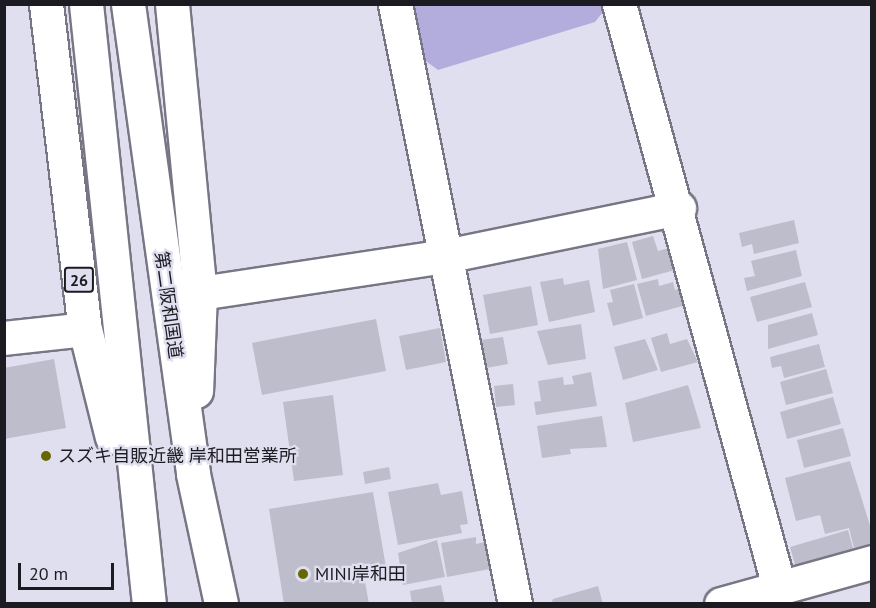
<!DOCTYPE html>
<html>
<head>
<meta charset="utf-8">
<style>
  body { margin:0 }
  #map { position:relative; width:876px; height:608px; overflow:hidden; background:#e0dfef; font-family:"PT Sans","Noto Sans JP",sans-serif }
  div>[style] { position:absolute }
  .green>* { inset:0; background:#b3adde }
  .building>* { inset:0; background:#bebdcc }
  .roads { filter:drop-shadow(2px 0 #787684) drop-shadow(-2px 0 #787684) drop-shadow(0 2px #787684) drop-shadow(0 -2px #787684) }
  .minor>* { height:33px; margin:-16.5px; padding:0 16.5px; transform-origin:16.5px; border-radius:16.5px; background:#fff }
  .major>* { height:33px; margin:-16.5px; padding:0 16.5px; transform-origin:16.5px; border-radius:16.5px; background:#fff }
  .highway>* { height:33px; margin:-16.5px; padding:0 16.5px; transform-origin:16.5px; border-radius:16.5px; background:#fff }
  .dots>* { width:16px; height:16px; translate:-50% -50%; box-sizing:border-box; border:3px solid #e0dfef; border-radius:50% }
  span { translate:-50% -50%; white-space:nowrap; text-align:center; line-height:1.15; -webkit-text-stroke:4.5px #e0dfef; paint-order:stroke }
  .shield-label span { padding:2px 4px; background:#e0dfef; border:2px solid; border-radius:4px; -webkit-text-stroke-width:0 }
  .shield-label { font-size:16px; color:#1c1b21; font-weight:700 }
  .street-label { font-size:18px; color:#1c1b21 }
  .poi-label { font-size:18px; color:#1c1b21 }
  .left { translate:0 -50%; text-align:left }
  .frame { position:absolute; inset:0; border:6px solid #1c1b21; pointer-events:none }
  .scale { position:absolute; left:18px; top:563px; width:96px; height:27px; box-sizing:border-box; border:3px solid #1c1b21; border-top:0; padding-left:8px; font-size:18px; line-height:21px; white-space:nowrap; color:#1c1b21; -webkit-text-stroke:4px #e0dfef; paint-order:stroke }
</style>
</head>
<body>
<div id="map">
  <div class="green">
    <div style="clip-path:polygon(600px 4px,603px 12px,595px 22px,438px 70px,423px 59px,412px 5px)"></div>
  </div>
  <div class="building">
    <div style="clip-path:polygon(794px 220px,799px 243px,754px 254px,752px 244px,742px 247px,739px 233px)"></div>
    <div style="clip-path:polygon(653px 236px,658px 251px,669px 248px,675px 270px,642px 279px,632px 242px)"></div>
    <div style="clip-path:polygon(627px 242px,637px 280px,603px 289px,598px 249px)"></div>
    <div style="clip-path:polygon(796px 250px,802px 276px,747px 291px,744px 278px,755px 276px,751px 261px)"></div>
    <div style="clip-path:polygon(563px 278px,564px 285px,589px 280px,595px 312px,549px 322px,540px 282px)"></div>
    <div style="clip-path:polygon(658px 279px,659px 286px,673px 282px,675px 290px,682px 288px,686px 305px,646px 316px,637px 284px)"></div>
    <div style="clip-path:polygon(805px 282px,812px 307px,757px 322px,750px 297px)"></div>
    <div style="clip-path:polygon(634px 284px,643px 318px,613px 326px,607px 303px,613px 302px,610px 290px)"></div>
    <div style="clip-path:polygon(531px 286px,538px 325px,490px 334px,483px 295px)"></div>
    <div style="clip-path:polygon(812px 313px,818px 335px,768px 349px,768px 325px)"></div>
    <div style="clip-path:polygon(376px 319px,386px 371px,262px 395px,252px 343px)"></div>
    <div style="clip-path:polygon(581px 324px,586px 359px,548px 365px,537px 331px)"></div>
    <div style="clip-path:polygon(440px 328px,446px 362px,406px 370px,399px 336px)"></div>
    <div style="clip-path:polygon(667px 333px,670px 344px,687px 339px,698px 362px,661px 372px,651px 338px)"></div>
    <div style="clip-path:polygon(503px 337px,508px 364px,486px 368px,481px 340px)"></div>
    <div style="clip-path:polygon(645px 339px,658px 370px,623px 380px,614px 347px)"></div>
    <div style="clip-path:polygon(819px 344px,825px 367px,784px 378px,781px 366px,772px 368px,770px 357px)"></div>
    <div style="clip-path:polygon(54px 359px,66px 428px,4px 439px,4px 368px)"></div>
    <div style="clip-path:polygon(826px 369px,833px 393px,786px 405px,780px 382px)"></div>
    <div style="clip-path:polygon(591px 372px,597px 406px,536px 415px,534px 402px,541px 401px,538px 381px,563px 377px,564px 385px,574px 384px,572px 376px)"></div>
    <div style="clip-path:polygon(513px 384px,515px 405px,496px 407px,494px 386px)"></div>
    <div style="clip-path:polygon(688px 385px,701px 428px,633px 442px,625px 403px)"></div>
    <div style="clip-path:polygon(333px 395px,343px 475px,294px 481px,283px 402px)"></div>
    <div style="clip-path:polygon(833px 397px,841px 424px,787px 439px,780px 412px)"></div>
    <div style="clip-path:polygon(602px 416px,607px 447px,570px 449px,571px 454px,542px 458px,537px 426px)"></div>
    <div style="clip-path:polygon(843px 428px,851px 456px,804px 468px,797px 440px)"></div>
    <div style="clip-path:polygon(850px 461px,872px 532px,872px 544px,854px 548px,849px 528px,825px 534px,820px 515px,796px 521px,785px 478px)"></div>
    <div style="clip-path:polygon(389px 467px,391px 479px,365px 484px,363px 472px)"></div>
    <div style="clip-path:polygon(438px 483px,441px 495px,462px 491px,468px 524px,460px 525px,462px 533px,398px 545px,388px 492px)"></div>
    <div style="clip-path:polygon(373px 492px,386px 567px,363px 571px,369px 604px,284px 604px,269px 509px)"></div>
    <div style="clip-path:polygon(848px 530px,854px 552px,796px 568px,790px 547px)"></div>
    <div style="clip-path:polygon(476px 537px,476px 544px,485px 542px,490px 569px,447px 577px,441px 543px)"></div>
    <div style="clip-path:polygon(437px 540px,445px 577px,403px 585px,398px 553px)"></div>
    <div style="clip-path:polygon(441px 585px,445px 604px,412px 604px,410px 591px)"></div>
    <div style="clip-path:polygon(598px 586px,603px 604px,551px 604px,553px 599px)"></div>
  </div>
  <div class="roads">
    <div class="minor">
      <div style="left:395px;top:4px;width:612px;rotate:78.69deg"></div>
      <div style="left:619px;top:4px;width:605px;rotate:74.65deg"></div>
      <div style="left:200px;top:293px;width:248px;rotate:-8.6deg"></div>
      <div style="left:445px;top:256px;width:239px;rotate:-11.6deg"></div>
      <div style="left:4px;top:338px;width:81px;rotate:-6.3deg"></div>
    </div>
    <div class="major">
      <div style="left:721px;top:604px;width:157px;rotate:-15.5deg"></div>
    </div>
    <div class="highway">
      <div style="left:46px;top:4px;width:327px;rotate:83.2deg"></div>
      <div style="left:85px;top:329px;width:111px;rotate:76deg"></div>
      <div style="left:86px;top:4px;width:603px;rotate:84.01deg"></div>
      <div style="left:128px;top:4px;width:474px;rotate:82.1deg"></div>
      <div style="left:193px;top:474px;width:133px;rotate:77.8deg"></div>
      <div style="left:172px;top:4px;width:290px;rotate:84.5deg"></div>
      <div style="left:200px;top:293px;width:98px;rotate:92.3deg"></div>
    </div>
  </div>
  <div class="dots">
    <div style="left:46px;top:456px;background:#666701"></div>
    <div style="left:303px;top:574px;background:#666701"></div>
  </div>
  <div class="shield-label">
    <span style="left:79px;top:280px">26</span>
  </div>
  <div class="street-label">
    <span style="left:168px;top:305px;rotate:82deg">第二阪和国道</span>
  </div>
  <div class="poi-label">
    <span class="left" style="left:58px;top:456px">スズキ自販近畿 岸和田営業所</span>
    <span class="left" style="left:315px;top:574px">MINI岸和田</span>
  </div>
  <div class="frame"></div>
  <div class="scale">20 m</div>
</div>
</body>
</html>
